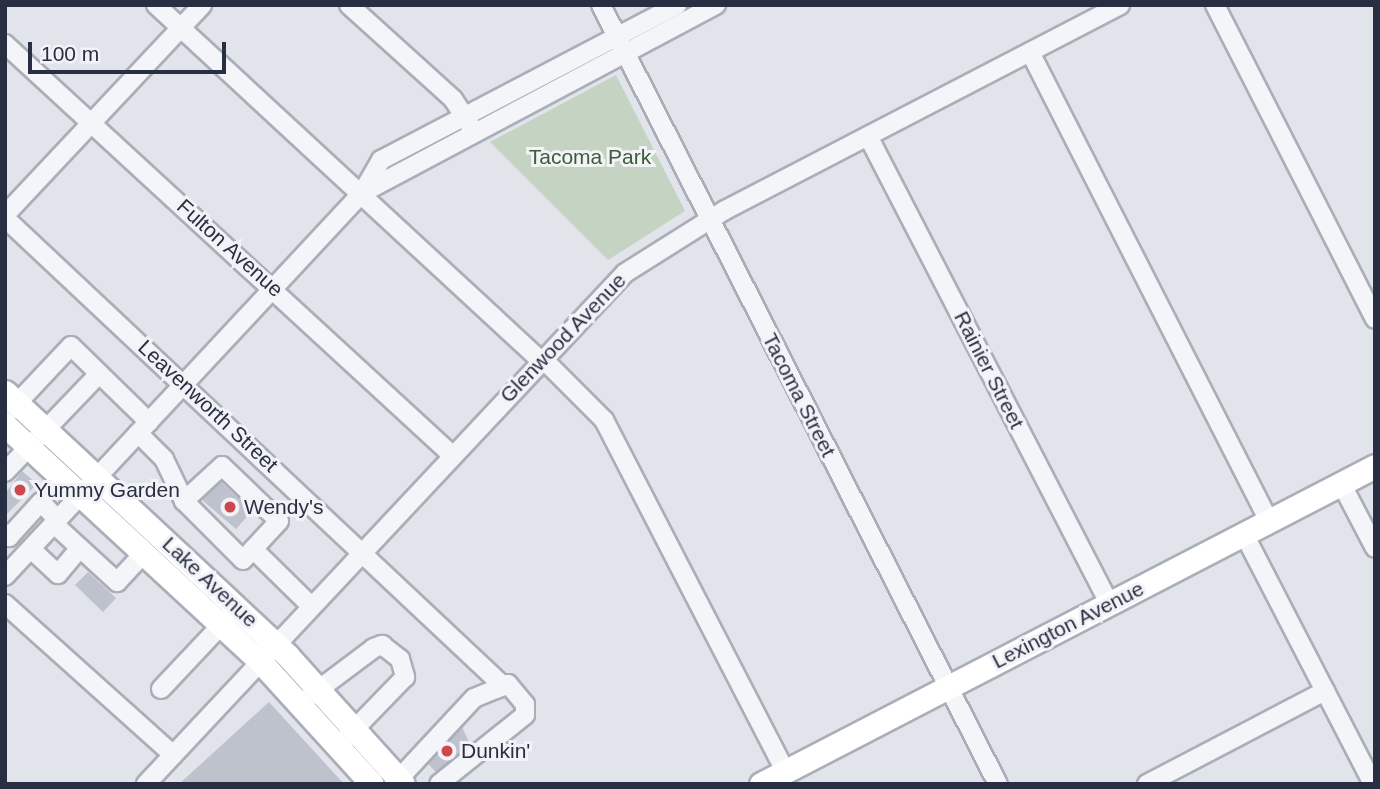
<!DOCTYPE html>
<html>
<head>
<meta charset="utf-8">
<style>
  body { margin:0 }
  #map { position:relative; width:1380px; height:789px; overflow:hidden; background:#e1e4ea; font-family:Helvetica,sans-serif }
  div>[style] { position:absolute }
  .green>* { inset:0; background:#c5d4c2 }
  .building>* { inset:0; background:#bec2cd }
  .roads { filter:drop-shadow(2px 0 #aaaeb8) drop-shadow(-2px 0 #aaaeb8) drop-shadow(0 2px #aaaeb8) drop-shadow(0 -2px #aaaeb8) }
  .minor>* { height:18px; margin:-9px; padding:0 9px; transform-origin:9px; border-radius:9px; background:#f4f5f8 }
  .major>* { height:23px; margin:-11.5px; padding:0 11.5px; transform-origin:11.5px; border-radius:11.5px; background:#fff }
  .dots>* { width:19px; height:19px; translate:-50% -50%; box-sizing:border-box; border:4px solid #f1f3f7; border-radius:50% }
  span { translate:-50% -50%; white-space:nowrap; text-align:center; line-height:1.15; -webkit-text-stroke:6px #f1f3f7; paint-order:stroke }
  .park-label { font-size:21px; color:#3a5d37 }
  .street-label { font-size:21px; color:#292f42 }
  .poi-label { font-size:21px; color:#292f42 }
  .left { translate:0 -50%; text-align:left }
  .frame { position:absolute; inset:0; border:7px solid #292f42; pointer-events:none }
  .scale { position:absolute; left:28px; top:42px; width:198px; height:32px; box-sizing:border-box; border:4px solid #292f42; border-top:0; padding-left:9px; font-size:21px; line-height:24px; white-space:nowrap; color:#292f42; -webkit-text-stroke:5px #f1f3f7; paint-order:stroke }
</style>
</head>
<body>
<div id="map">
  <div class="green">
    <div style="clip-path:polygon(616px 75px,685px 211px,608px 260px,490px 142px)"></div>
  </div>
  <div class="building">
    <div style="clip-path:polygon(22px 471px,37px 484px,5px 516px,5px 494px)"></div>
    <div style="clip-path:polygon(221px 482px,252px 511px,236px 529px,202px 500px)"></div>
    <div style="clip-path:polygon(88px 572px,116px 598px,103px 612px,75px 585px)"></div>
    <div style="clip-path:polygon(269px 702px,344px 784px,179px 784px)"></div>
    <div style="clip-path:polygon(462px 727px,470px 744px,436px 772px,428px 764px)"></div>
  </div>
  <div class="roads">
    <div class="minor">
      <div style="left:156px;top:5px;width:523px;rotate:42.75deg"></div>
      <div style="left:349px;top:5px;width:140px;rotate:42.1deg"></div>
      <div style="left:453px;top:99px;width:31px;rotate:57deg"></div>
      <div style="left:601px;top:5px;width:874px;rotate:63deg"></div>
      <div style="left:1215px;top:5px;width:352px;rotate:63deg"></div>
      <div style="left:5px;top:44px;width:607px;rotate:42.6deg"></div>
      <div style="left:1030px;top:52px;width:526px;rotate:63deg"></div>
      <div style="left:868px;top:136px;width:526px;rotate:62.7deg"></div>
      <div style="left:362px;top:193px;width:401px;rotate:-28deg"></div>
      <div style="left:5px;top:215px;width:288px;rotate:-46.8deg"></div>
      <div style="left:5px;top:218px;width:679px;rotate:43.21deg"></div>
      <div style="left:542px;top:358px;width:88px;rotate:45deg"></div>
      <div style="left:604px;top:420px;width:395px;rotate:62.7deg"></div>
      <div style="left:5px;top:416px;width:96px;rotate:-46.7deg"></div>
      <div style="left:71px;top:346px;width:109px;rotate:44.3deg"></div>
      <div style="left:138px;top:433px;width:37px;rotate:45deg"></div>
      <div style="left:164px;top:459px;width:47px;rotate:64.5deg"></div>
      <div style="left:184px;top:501px;width:83px;rotate:45deg"></div>
      <div style="left:243px;top:560px;width:53px;rotate:-47.3deg"></div>
      <div style="left:279px;top:521px;width:79px;rotate:-136deg"></div>
      <div style="left:222px;top:466px;width:52px;rotate:137.4deg"></div>
      <div style="left:5px;top:472px;width:136px;rotate:-46.2deg"></div>
      <div style="left:1341px;top:483px;width:73px;rotate:62.4deg"></div>
      <div style="left:54px;top:524px;width:86px;rotate:42.6deg"></div>
      <div style="left:117px;top:582px;width:40px;rotate:-47deg"></div>
      <div style="left:5px;top:533px;width:6px;rotate:45deg"></div>
      <div style="left:9px;top:537px;width:47px;rotate:-47.6deg"></div>
      <div style="left:41px;top:502px;width:25px;rotate:47deg"></div>
      <div style="left:1244px;top:534px;width:281px;rotate:62.7deg"></div>
      <div style="left:31px;top:549px;width:37px;rotate:43deg"></div>
      <div style="left:58px;top:574px;width:34px;rotate:-50deg"></div>
      <div style="left:253px;top:549px;width:81px;rotate:44.5deg"></div>
      <div style="left:5px;top:576px;width:524px;rotate:-47.01deg"></div>
      <div style="left:362px;top:193px;width:38px;rotate:-60deg"></div>
      <div style="left:381px;top:160px;width:334px;rotate:-27.6deg"></div>
      <div style="left:5px;top:604px;width:226px;rotate:41.9deg"></div>
      <div style="left:161px;top:689px;width:98px;rotate:-46.7deg"></div>
      <div style="left:310px;top:696px;width:80px;rotate:-36.9deg"></div>
      <div style="left:374px;top:648px;width:9px;rotate:-21deg"></div>
      <div style="left:382px;top:645px;width:23px;rotate:38deg"></div>
      <div style="left:400px;top:659px;width:19px;rotate:74deg"></div>
      <div style="left:405px;top:677px;width:86px;rotate:134.1deg"></div>
      <div style="left:146px;top:784px;width:700px;rotate:-46.85deg"></div>
      <div style="left:625px;top:273px;width:118px;rotate:-32.2deg"></div>
      <div style="left:725px;top:210px;width:445px;rotate:-27.4deg"></div>
      <div style="left:394px;top:784px;width:117px;rotate:-47.1deg"></div>
      <div style="left:474px;top:698px;width:37px;rotate:-22deg"></div>
      <div style="left:508px;top:684px;width:26px;rotate:50deg"></div>
      <div style="left:525px;top:704px;width:11px;rotate:90deg"></div>
      <div style="left:525px;top:715px;width:110px;rotate:141.3deg"></div>
      <div style="left:1147px;top:784px;width:201px;rotate:-27.6deg"></div>
    </div>
    <div class="major">
      <div style="left:5px;top:392px;width:386px;rotate:43deg"></div>
      <div style="left:287px;top:655px;width:173px;rotate:48deg"></div>
      <div style="left:5px;top:425px;width:347px;rotate:42.8deg"></div>
      <div style="left:260px;top:661px;width:166px;rotate:47.7deg"></div>
      <div style="left:761px;top:784px;width:691px;rotate:-27.38deg"></div>
    </div>
  </div>
  <div class="dots">
    <div style="left:20px;top:490px;background:#ce474c"></div>
    <div style="left:230px;top:507px;background:#ce474c"></div>
    <div style="left:447px;top:751px;background:#ce474c"></div>
  </div>
  <div class="park-label">
    <span style="left:590px;top:157px">Tacoma Park</span>
  </div>
  <div class="street-label">
    <span style="left:230px;top:248px;rotate:42deg">Fulton Avenue</span>
    <span style="left:563px;top:338px;rotate:-46deg">Glenwood Avenue</span>
    <span style="left:989px;top:370px;rotate:63deg">Rainier Street</span>
    <span style="left:799px;top:395px;rotate:63deg">Tacoma Street</span>
    <span style="left:208px;top:406px;rotate:43deg">Leavenworth Street</span>
    <span style="left:210px;top:582px;rotate:43deg">Lake Avenue</span>
    <span style="left:1068px;top:625px;rotate:-27deg">Lexington Avenue</span>
  </div>
  <div class="poi-label">
    <span class="left" style="left:34px;top:490px">Yummy Garden</span>
    <span class="left" style="left:244px;top:507px">Wendy's</span>
    <span class="left" style="left:461px;top:751px">Dunkin'</span>
  </div>
  <div class="frame"></div>
  <div class="scale">100 m</div>
</div>
</body>
</html>
